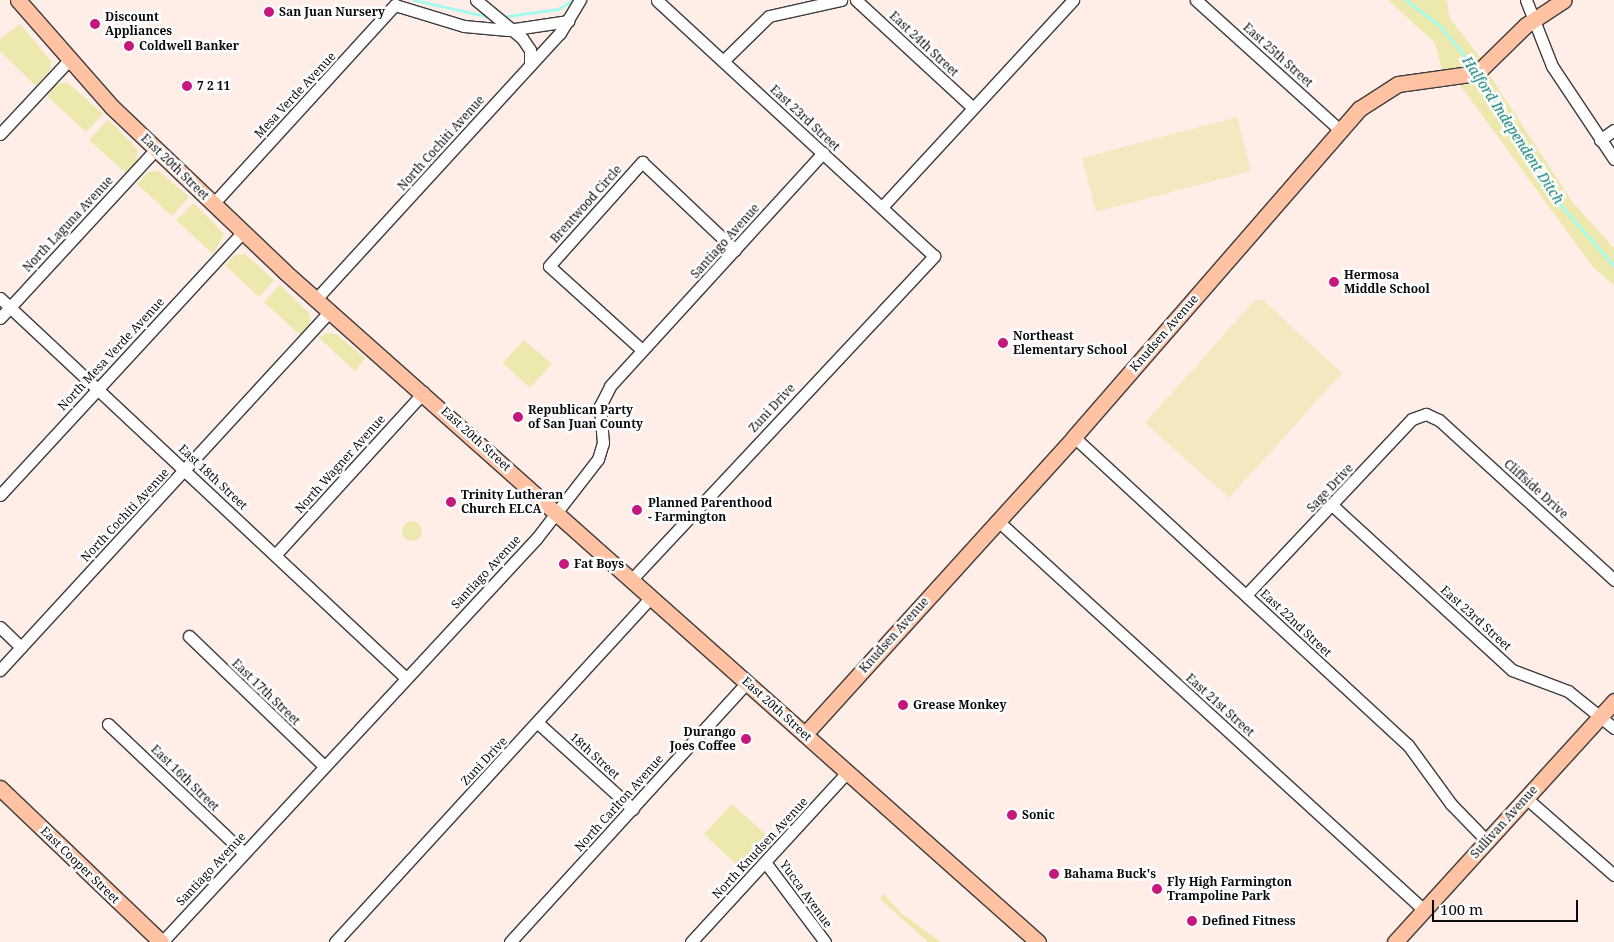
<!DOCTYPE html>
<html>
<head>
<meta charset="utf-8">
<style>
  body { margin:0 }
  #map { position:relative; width:1614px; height:942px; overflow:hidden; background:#ffede7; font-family:"Noto Serif",serif }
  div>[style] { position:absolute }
  .green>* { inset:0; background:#ece8ae }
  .round { border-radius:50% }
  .pitch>* { inset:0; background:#f2e9c1 }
  .stream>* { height:3px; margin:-1.5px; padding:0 1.5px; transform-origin:1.5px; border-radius:1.5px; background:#a7fbed }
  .roads { filter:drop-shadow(1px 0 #3d3d3d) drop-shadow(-1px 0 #3d3d3d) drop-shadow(0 1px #3d3d3d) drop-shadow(0 -1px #3d3d3d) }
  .street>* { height:11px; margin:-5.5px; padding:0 5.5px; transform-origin:5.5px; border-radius:5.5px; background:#fff }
  .secondary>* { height:15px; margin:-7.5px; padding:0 7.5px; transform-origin:7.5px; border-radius:7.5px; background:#ffc2a2 }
  .dots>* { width:14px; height:14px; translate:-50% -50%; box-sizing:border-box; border:2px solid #fff; border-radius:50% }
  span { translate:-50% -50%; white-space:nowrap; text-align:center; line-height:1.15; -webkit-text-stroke:5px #fff; paint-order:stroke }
  .poi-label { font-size:12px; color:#0a0a0a; font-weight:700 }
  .left { translate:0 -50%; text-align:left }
  .right { translate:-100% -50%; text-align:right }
  .street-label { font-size:12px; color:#0a0a0a }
  .water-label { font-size:14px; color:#0c7f73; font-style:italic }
  .scale { position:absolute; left:1432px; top:900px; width:146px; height:22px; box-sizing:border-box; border:2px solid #0a0a0a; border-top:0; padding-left:6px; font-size:15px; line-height:18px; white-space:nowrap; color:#0a0a0a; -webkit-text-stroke:4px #fff; paint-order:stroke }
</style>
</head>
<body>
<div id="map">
  <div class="green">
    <div style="clip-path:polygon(1388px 0,1447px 0,1449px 17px,1482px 60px,1468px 68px,1442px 70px,1435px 43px)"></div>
    <div style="clip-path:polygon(20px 24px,51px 61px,50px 70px,36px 86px,0 51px,0 39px)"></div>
    <div style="clip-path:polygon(1489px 74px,1573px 203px,1614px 248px,1614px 285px,1593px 267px,1461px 86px)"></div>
    <div style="clip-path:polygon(67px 82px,103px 114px,86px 132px,47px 96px,57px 84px)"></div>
    <div style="clip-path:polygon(108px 119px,138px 150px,136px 162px,126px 173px,89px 140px)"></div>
    <div style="clip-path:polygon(159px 171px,189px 197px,172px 216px,137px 184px,148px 172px)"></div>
    <div style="clip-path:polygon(194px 203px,224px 234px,213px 254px,176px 220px)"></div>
    <div style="clip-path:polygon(245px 254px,274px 280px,259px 297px,225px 265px,235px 255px)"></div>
    <div style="clip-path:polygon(280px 285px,310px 314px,310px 324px,301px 336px,264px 302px)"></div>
    <div style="clip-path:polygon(327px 333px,336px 334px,365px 358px,355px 371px,319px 338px)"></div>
    <div style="clip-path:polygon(524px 340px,552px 364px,530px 388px,503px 363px)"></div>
    <div class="round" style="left:402px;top:521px;width:20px;height:20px"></div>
    <div style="clip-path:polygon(732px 804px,773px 841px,744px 872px,704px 834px)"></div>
    <div style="clip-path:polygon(884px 894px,902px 914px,941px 942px,928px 942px,880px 899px)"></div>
  </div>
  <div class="pitch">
    <div style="clip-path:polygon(1237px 117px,1251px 171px,1096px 212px,1082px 158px)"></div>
    <div style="clip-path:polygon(1255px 300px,1263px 300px,1342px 373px,1229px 498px,1145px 423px)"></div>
  </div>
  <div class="stream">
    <div style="left:414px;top:0;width:78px;rotate:12.6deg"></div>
    <div style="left:1406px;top:0;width:43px;rotate:37.4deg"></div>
    <div style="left:1440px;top:26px;width:57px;rotate:50.7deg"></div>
    <div style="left:501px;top:17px;width:58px;rotate:-8deg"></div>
    <div style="left:558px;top:9px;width:17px;rotate:-31deg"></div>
    <div style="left:1481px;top:77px;width:155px;rotate:58deg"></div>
    <div style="left:1563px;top:208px;width:77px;rotate:48.7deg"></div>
  </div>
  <div class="roads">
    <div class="street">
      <div style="left:476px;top:0;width:60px;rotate:39.6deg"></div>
      <div style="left:522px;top:38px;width:14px;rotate:56deg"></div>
      <div style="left:530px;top:50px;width:15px;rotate:90deg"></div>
      <div style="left:856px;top:0;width:159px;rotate:42.7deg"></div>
      <div style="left:1196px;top:0;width:194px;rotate:42.1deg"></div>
      <div style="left:1526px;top:0;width:71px;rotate:68.5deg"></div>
      <div style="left:1552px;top:66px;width:112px;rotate:56.3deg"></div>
      <div style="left:723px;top:61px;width:64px;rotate:-44.4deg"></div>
      <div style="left:769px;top:16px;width:74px;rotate:-12.5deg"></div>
      <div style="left:0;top:134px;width:101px;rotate:-47deg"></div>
      <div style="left:1600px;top:140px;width:17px;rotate:-36deg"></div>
      <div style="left:213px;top:204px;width:270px;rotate:-47.6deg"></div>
      <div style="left:395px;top:5px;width:72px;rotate:16.9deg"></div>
      <div style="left:464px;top:26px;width:44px;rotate:5.2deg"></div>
      <div style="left:508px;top:30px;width:61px;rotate:-8.5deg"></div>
      <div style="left:882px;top:207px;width:282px;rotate:-47.3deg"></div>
      <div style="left:0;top:298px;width:556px;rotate:43.11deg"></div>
      <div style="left:316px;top:299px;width:361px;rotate:-47.5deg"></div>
      <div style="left:560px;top:33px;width:39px;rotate:-59deg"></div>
      <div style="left:0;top:318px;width:230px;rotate:-47.3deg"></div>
      <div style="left:642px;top:350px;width:125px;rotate:-137.9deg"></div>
      <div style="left:549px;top:266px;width:140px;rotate:-48.2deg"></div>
      <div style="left:642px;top:162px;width:128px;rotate:43.4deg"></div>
      <div style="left:1074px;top:437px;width:454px;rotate:42.7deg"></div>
      <div style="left:1408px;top:745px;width:73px;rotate:53.9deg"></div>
      <div style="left:1451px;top:804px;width:52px;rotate:45.8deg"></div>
      <div style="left:0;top:495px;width:358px;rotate:-47.3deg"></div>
      <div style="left:1333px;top:506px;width:243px;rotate:42.5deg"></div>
      <div style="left:1512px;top:670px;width:60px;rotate:20.6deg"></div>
      <div style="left:1568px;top:691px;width:59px;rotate:38.8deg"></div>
      <div style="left:997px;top:520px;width:578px;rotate:42.41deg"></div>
      <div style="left:276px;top:554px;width:219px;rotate:-47.6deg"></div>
      <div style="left:631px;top:580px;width:444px;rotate:-46.9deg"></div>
      <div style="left:934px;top:256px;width:377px;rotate:-137.3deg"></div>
      <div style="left:1246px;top:595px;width:242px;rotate:-46.7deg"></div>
      <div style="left:1412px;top:419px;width:15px;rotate:-20deg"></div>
      <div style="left:1426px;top:414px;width:14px;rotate:25deg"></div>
      <div style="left:1439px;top:420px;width:237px;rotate:42.4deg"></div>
      <div style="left:0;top:627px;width:29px;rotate:44deg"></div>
      <div style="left:189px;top:636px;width:187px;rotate:43.9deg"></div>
      <div style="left:0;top:670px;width:488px;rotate:-47.4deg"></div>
      <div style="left:538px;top:723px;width:128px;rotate:42.2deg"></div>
      <div style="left:108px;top:724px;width:187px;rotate:43.5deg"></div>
      <div style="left:1526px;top:798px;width:117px;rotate:41.2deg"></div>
      <div style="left:765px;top:862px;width:100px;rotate:53.1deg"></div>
      <div style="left:162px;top:942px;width:550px;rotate:-47.14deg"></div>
      <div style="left:536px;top:539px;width:101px;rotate:-52.2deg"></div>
      <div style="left:598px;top:459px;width:17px;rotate:-73deg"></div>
      <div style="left:603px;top:443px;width:37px;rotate:-95deg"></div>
      <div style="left:600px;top:406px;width:22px;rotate:-63deg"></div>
      <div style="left:610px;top:386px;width:316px;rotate:-47.6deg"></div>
      <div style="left:335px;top:942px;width:468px;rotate:-47.5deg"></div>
      <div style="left:510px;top:942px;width:352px;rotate:-47.6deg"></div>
      <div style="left:691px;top:942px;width:232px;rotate:-47.4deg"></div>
    </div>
    <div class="secondary">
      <div style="left:18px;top:0;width:142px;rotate:48.7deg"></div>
      <div style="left:112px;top:107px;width:239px;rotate:43.6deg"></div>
      <div style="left:285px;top:272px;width:1008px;rotate:41.66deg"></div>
      <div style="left:805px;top:734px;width:401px;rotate:-47.8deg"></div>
      <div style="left:1074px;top:437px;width:435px;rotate:-49deg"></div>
      <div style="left:1359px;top:109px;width:46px;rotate:-32.7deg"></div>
      <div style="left:1398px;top:84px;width:80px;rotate:-7.9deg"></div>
      <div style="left:1477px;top:73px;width:69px;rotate:-44.4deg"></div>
      <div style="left:1526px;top:25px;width:45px;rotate:-33.3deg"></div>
      <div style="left:0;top:788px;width:223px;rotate:43.7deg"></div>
      <div style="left:1395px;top:942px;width:326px;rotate:-47.7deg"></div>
    </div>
  </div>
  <div class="dots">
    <div style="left:269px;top:12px;background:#c4187e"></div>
    <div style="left:95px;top:24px;background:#c4187e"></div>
    <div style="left:129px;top:46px;background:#c4187e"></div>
    <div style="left:187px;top:86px;background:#c4187e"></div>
    <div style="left:1334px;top:282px;background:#c4187e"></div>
    <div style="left:1003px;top:343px;background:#c4187e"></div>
    <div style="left:518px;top:417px;background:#c4187e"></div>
    <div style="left:451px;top:502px;background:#c4187e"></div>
    <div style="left:637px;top:510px;background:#c4187e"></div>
    <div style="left:564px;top:564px;background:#c4187e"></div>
    <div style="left:903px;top:705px;background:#c4187e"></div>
    <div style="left:746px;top:739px;background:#c4187e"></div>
    <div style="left:1012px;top:815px;background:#c4187e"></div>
    <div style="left:1054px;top:874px;background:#c4187e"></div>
    <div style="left:1157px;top:889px;background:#c4187e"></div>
    <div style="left:1192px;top:921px;background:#c4187e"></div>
  </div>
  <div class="poi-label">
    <span class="left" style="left:279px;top:12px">San Juan Nursery</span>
    <span class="left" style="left:105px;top:24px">Discount<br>Appliances</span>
    <span class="left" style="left:139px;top:46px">Coldwell Banker</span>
    <span class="left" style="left:197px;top:86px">7 2 11</span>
    <span class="left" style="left:1344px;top:282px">Hermosa<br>Middle School</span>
    <span class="left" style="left:1013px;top:343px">Northeast<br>Elementary School</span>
    <span class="left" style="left:528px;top:417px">Republican Party<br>of San Juan County</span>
    <span class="left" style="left:461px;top:502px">Trinity Lutheran<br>Church ELCA</span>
    <span class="left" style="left:648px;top:510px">Planned Parenthood<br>- Farmington</span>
    <span class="left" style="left:574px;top:564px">Fat Boys</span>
    <span class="left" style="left:913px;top:705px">Grease Monkey</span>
    <span class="right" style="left:736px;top:739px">Durango<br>Joes Coffee</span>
    <span class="left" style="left:1022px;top:815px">Sonic</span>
    <span class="left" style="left:1064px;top:874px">Bahama Buck's</span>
    <span class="left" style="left:1167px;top:889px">Fly High Farmington<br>Trampoline Park</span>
    <span class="left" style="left:1202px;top:921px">Defined Fitness</span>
  </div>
  <div class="street-label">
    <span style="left:924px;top:44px;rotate:43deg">East 24th Street</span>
    <span style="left:1278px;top:55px;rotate:42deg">East 25th Street</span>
    <span style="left:295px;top:95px;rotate:-47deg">Mesa Verde Avenue</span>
    <span style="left:805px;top:118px;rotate:43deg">East 23rd Street</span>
    <span style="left:441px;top:143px;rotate:-48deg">North Cochiti Avenue</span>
    <span style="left:175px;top:167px;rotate:44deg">East 20th Street</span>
    <span style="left:586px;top:204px;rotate:-48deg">Brentwood Circle</span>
    <span style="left:68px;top:224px;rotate:-47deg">North Laguna Avenue</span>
    <span style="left:725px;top:241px;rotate:-48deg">Santiago Avenue</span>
    <span style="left:1164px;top:333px;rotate:-49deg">Knudsen Avenue</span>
    <span style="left:111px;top:354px;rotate:-47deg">North Mesa Verde Avenue</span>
    <span style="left:772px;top:408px;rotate:-47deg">Zuni Drive</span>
    <span style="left:476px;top:439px;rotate:42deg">East 20th Street</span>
    <span style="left:340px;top:464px;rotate:-48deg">North Wagner Avenue</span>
    <span style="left:213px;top:477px;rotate:43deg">East 18th Street</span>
    <span style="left:1330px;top:488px;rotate:-47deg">Sage Drive</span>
    <span style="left:1536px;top:489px;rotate:42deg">Cliffside Drive</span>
    <span style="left:125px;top:515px;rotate:-47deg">North Cochiti Avenue</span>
    <span style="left:486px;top:572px;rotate:-47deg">Santiago Avenue</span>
    <span style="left:1476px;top:618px;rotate:42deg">East 23rd Street</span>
    <span style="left:1296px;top:623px;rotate:43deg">East 22nd Street</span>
    <span style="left:894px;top:635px;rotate:-48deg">Knudsen Avenue</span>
    <span style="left:266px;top:692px;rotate:44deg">East 17th Street</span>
    <span style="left:1220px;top:705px;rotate:42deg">East 21st Street</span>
    <span style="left:777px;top:709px;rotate:42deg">East 20th Street</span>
    <span style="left:595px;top:756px;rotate:42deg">18th Street</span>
    <span style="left:484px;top:761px;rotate:-47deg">Zuni Drive</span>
    <span style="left:185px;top:778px;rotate:44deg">East 16th Street</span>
    <span style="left:619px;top:803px;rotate:-48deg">North Carlton Avenue</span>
    <span style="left:1504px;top:822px;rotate:-48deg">Sullivan Avenue</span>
    <span style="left:760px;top:848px;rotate:-47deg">North Knudsen Avenue</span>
    <span style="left:80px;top:865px;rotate:44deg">East Cooper Street</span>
    <span style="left:211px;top:869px;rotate:-47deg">Santiago Avenue</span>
    <span style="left:806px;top:894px;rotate:54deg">Yucca Avenue</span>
  </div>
  <div class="water-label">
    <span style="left:1513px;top:130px;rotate:57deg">Halford Independent Ditch</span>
  </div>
  <div class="scale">100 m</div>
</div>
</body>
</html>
